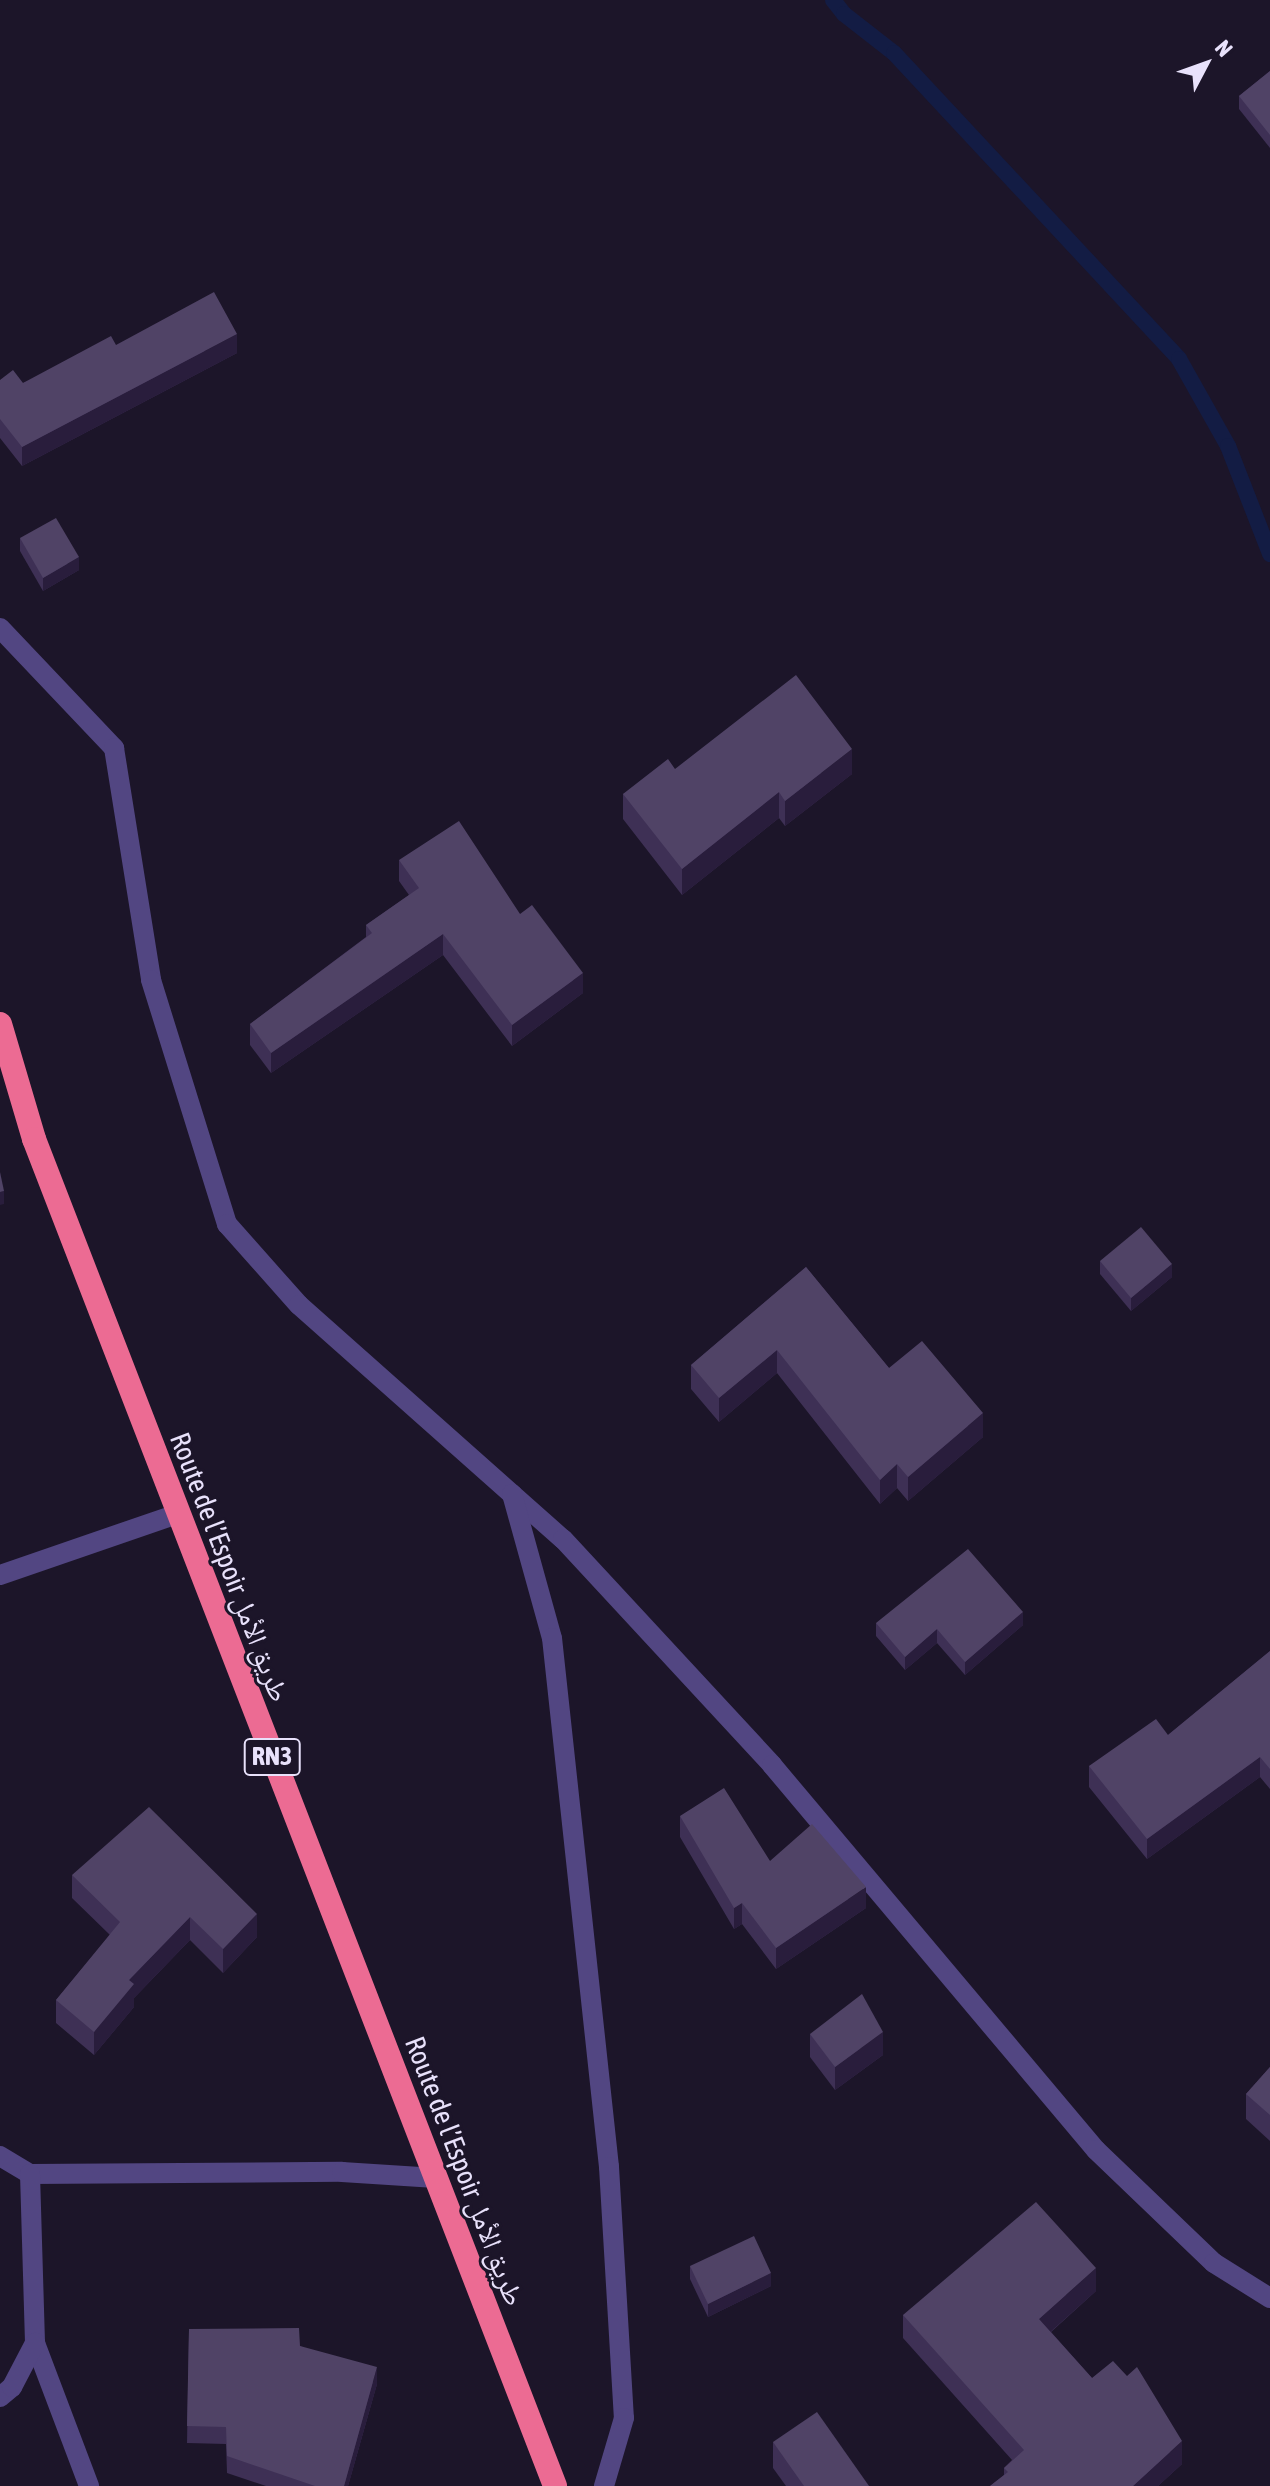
<!DOCTYPE html>
<html>
<head>
<meta charset="utf-8">
<style>
  body { margin:0 }
  #map { position:relative; width:1270px; height:2486px; overflow:hidden; background:#1c1529; font-family:"Asap Condensed","Noto Naskh Arabic",sans-serif }
  div>[style] { position:absolute }
  .stream>* { height:16px; margin:-8px; padding:0 8px; transform-origin:8px; border-radius:8px; background:#131c44 }
  .minor>* { height:20px; margin:-10px; padding:0 10px; transform-origin:10px; border-radius:10px; background:#524682 }
  .highway>* { height:24px; margin:-12px; padding:0 12px; transform-origin:12px; border-radius:12px; background:#ec6b93 }
  .wall>* { inset:0; background:#3e3055 }
  .shaded-wall>* { inset:0; background:#291d3c }
  .building>* { inset:0; background:#504366 }
  span { translate:-50% -50%; white-space:nowrap; text-align:center; line-height:1.15; -webkit-text-stroke:6px #1c1529; paint-order:stroke }
  .shield-label span { padding:2px 6px; background:#1c1529; border:2px solid; border-radius:6px; -webkit-text-stroke-width:0 }
  .shield-label { font-size:26px; color:#e8e1fb; font-weight:700 }
  .street-label { font-size:28px; color:#e8e1fb }
  .north { position:absolute; left:1166px; top:24px; width:80px; height:80px; -webkit-text-stroke:6px #1c1529; paint-order:stroke; rotate:49deg; font-size:22px; font-weight:700; line-height:32px; text-align:center; color:#e8e1fb }
  .north::after { content:''; display:block; margin:auto; width:28px; height:36px; background:#e8e1fb; clip-path:polygon(50% 0,100% 100%,50% 72%,0 100%) }
</style>
</head>
<body>
<div id="map">
  <div class="stream">
    <div style="left:833px;top:0;width:18px;rotate:52deg"></div>
    <div style="left:844px;top:14px;width:63px;rotate:38deg"></div>
    <div style="left:894px;top:53px;width:418px;rotate:47deg"></div>
    <div style="left:1179px;top:359px;width:100px;rotate:60.6deg"></div>
    <div style="left:1228px;top:446px;width:116px;rotate:68.7deg"></div>
  </div>
  <div class="minor">
    <div style="left:0;top:628px;width:166px;rotate:46.5deg"></div>
    <div style="left:114px;top:748px;width:235px;rotate:80.9deg"></div>
    <div style="left:151px;top:980px;width:256px;rotate:72.7deg"></div>
    <div style="left:227px;top:1224px;width:108px;rotate:48.4deg"></div>
    <div style="left:299px;top:1305px;width:353px;rotate:41.6deg"></div>
    <div style="left:563px;top:1539px;width:308px;rotate:47.2deg"></div>
    <div style="left:772px;top:1765px;width:503px;rotate:49.92deg"></div>
    <div style="left:1096px;top:2150px;width:163px;rotate:43.8deg"></div>
    <div style="left:1214px;top:2263px;width:66px;rotate:32deg"></div>
    <div style="left:512px;top:1494px;width:149px;rotate:74.5deg"></div>
    <div style="left:552px;top:1638px;width:532px;rotate:83.85deg"></div>
    <div style="left:609px;top:2167px;width:251px;rotate:86.6deg"></div>
    <div style="left:624px;top:2418px;width:71px;rotate:106.4deg"></div>
    <div style="left:0;top:1575px;width:187px;rotate:-19deg"></div>
    <div style="left:0;top:2156px;width:35px;rotate:31deg"></div>
    <div style="left:30px;top:2174px;width:312px;rotate:-0.4deg"></div>
    <div style="left:342px;top:2172px;width:94px;rotate:3.7deg"></div>
    <div style="left:30px;top:2174px;width:169px;rotate:88.3deg"></div>
    <div style="left:35px;top:2343px;width:153px;rotate:69.3deg"></div>
    <div style="left:0;top:2397px;width:16px;rotate:-40deg"></div>
    <div style="left:12px;top:2387px;width:50px;rotate:-62.4deg"></div>
  </div>
  <div class="highway">
    <div style="left:0;top:1024px;width:120px;rotate:73.5deg"></div>
    <div style="left:34px;top:1139px;width:1444px;rotate:68.85deg"></div>
  </div>
  <div class="wall">
    <div style="clip-path:polygon(1270px 71px,1270px 148px,1239px 109px,1239px 96px)"></div>
    <div style="clip-path:polygon(116px 345px,237px 353px,22px 466px,0 438px,0 380px,23px 383px)"></div>
    <div style="clip-path:polygon(20px 538px,79px 570px,43px 591px,20px 551px)"></div>
    <div style="clip-path:polygon(675px 769px,852px 774px,785px 826px,779px 818px,682px 895px,623px 819px,623px 794px)"></div>
    <div style="clip-path:polygon(399px 860px,520px 914px,583px 993px,512px 1046px,443px 955px,271px 1073px,250px 1045px,250px 1024px,366px 937px,366px 925px,409px 895px,399px 881px)"></div>
    <div style="clip-path:polygon(1100px 1261px,1172px 1277px,1131px 1311px,1100px 1274px)"></div>
    <div style="clip-path:polygon(806px 1267px,889px 1368px,983px 1437px,908px 1501px,897px 1488px,880px 1504px,777px 1373px,719px 1422px,691px 1389px,691px 1365px)"></div>
    <div style="clip-path:polygon(876px 1623px,1023px 1625px,965px 1675px,937px 1643px,905px 1670px,876px 1636px)"></div>
    <div style="clip-path:polygon(1270px 1651px,1270px 1789px,1260px 1777px,1147px 1859px,1089px 1787px,1089px 1766px,1168px 1735px)"></div>
    <div style="clip-path:polygon(680px 1816px,770px 1861px,866px 1908px,776px 1969px,742px 1924px,734px 1929px,680px 1837px)"></div>
    <div style="clip-path:polygon(72px 1875px,257px 1937px,223px 1973px,190px 1940px,134px 1998px,134px 2007px,94px 2055px,56px 2023px,56px 2000px,110px 1935px,72px 1898px)"></div>
    <div style="clip-path:polygon(810px 2034px,883px 2055px,835px 2090px,810px 2057px)"></div>
    <div style="clip-path:polygon(1270px 2067px,1270px 2141px,1246px 2119px,1246px 2094px)"></div>
    <div style="clip-path:polygon(690px 2266px,771px 2286px,708px 2317px,690px 2279px)"></div>
    <div style="clip-path:polygon(1096px 2291px,1051px 2332px,1092px 2378px,1182px 2464px,1158px 2486px,990px 2486px,1004px 2475px,1004px 2468px,1012px 2460px,903px 2338px,903px 2315px)"></div>
    <div style="clip-path:polygon(189px 2329px,300px 2346px,377px 2384px,348px 2486px,266px 2486px,227px 2473px,226px 2444px,187px 2443px)"></div>
    <div style="clip-path:polygon(773px 2442px,869px 2486px,786px 2486px,773px 2468px)"></div>
  </div>
  <div class="shaded-wall">
    <div style="clip-path:polygon(237px 334px,237px 353px,22px 466px,22px 447px)"></div>
    <div style="clip-path:polygon(79px 557px,79px 570px,43px 591px,43px 578px)"></div>
    <div style="clip-path:polygon(852px 749px,852px 774px,785px 826px,785px 801px)"></div>
    <div style="clip-path:polygon(779px 792px,779px 818px,682px 895px,682px 869px)"></div>
    <div style="clip-path:polygon(443px 934px,443px 955px,271px 1073px,271px 1053px)"></div>
    <div style="clip-path:polygon(583px 973px,583px 993px,512px 1046px,512px 1025px)"></div>
    <div style="clip-path:polygon(4px 1191px,4px 1204px,0 1205px,0 1192px)"></div>
    <div style="clip-path:polygon(1172px 1264px,1172px 1277px,1131px 1311px,1131px 1298px)"></div>
    <div style="clip-path:polygon(777px 1350px,777px 1373px,719px 1422px,719px 1398px)"></div>
    <div style="clip-path:polygon(983px 1413px,983px 1437px,908px 1501px,908px 1477px)"></div>
    <div style="clip-path:polygon(897px 1464px,897px 1488px,880px 1504px,880px 1480px)"></div>
    <div style="clip-path:polygon(1023px 1612px,1023px 1625px,965px 1675px,965px 1662px)"></div>
    <div style="clip-path:polygon(937px 1629px,937px 1643px,905px 1670px,905px 1657px)"></div>
    <div style="clip-path:polygon(1260px 1757px,1260px 1777px,1147px 1859px,1147px 1839px)"></div>
    <div style="clip-path:polygon(866px 1887px,866px 1908px,776px 1969px,776px 1948px)"></div>
    <div style="clip-path:polygon(742px 1903px,742px 1924px,734px 1929px,734px 1908px)"></div>
    <div style="clip-path:polygon(257px 1914px,257px 1937px,223px 1973px,223px 1949px)"></div>
    <div style="clip-path:polygon(190px 1917px,190px 1940px,134px 1998px,134px 2007px,94px 2055px,94px 2032px,129px 1980px)"></div>
    <div style="clip-path:polygon(883px 2032px,883px 2055px,835px 2090px,835px 2067px)"></div>
    <div style="clip-path:polygon(1096px 2268px,1096px 2291px,1039px 2342px,1039px 2319px)"></div>
    <div style="clip-path:polygon(771px 2273px,771px 2286px,708px 2317px,708px 2304px)"></div>
    <div style="clip-path:polygon(377px 2367px,377px 2384px,348px 2486px,344px 2486px)"></div>
    <div style="clip-path:polygon(1182px 2441px,1182px 2464px,1158px 2486px,1133px 2486px)"></div>
  </div>
  <div class="building">
    <div style="clip-path:polygon(1270px 71px,1270px 135px,1239px 96px)"></div>
    <div style="clip-path:polygon(214px 292px,237px 334px,22px 447px,0 419px,0 380px,13px 370px,23px 383px,111px 336px,116px 345px)"></div>
    <div style="clip-path:polygon(56px 518px,79px 557px,43px 578px,20px 538px)"></div>
    <div style="clip-path:polygon(796px 675px,852px 749px,785px 801px,779px 792px,682px 869px,623px 794px,668px 759px,675px 769px)"></div>
    <div style="clip-path:polygon(459px 821px,520px 914px,532px 905px,583px 973px,512px 1025px,443px 934px,271px 1053px,250px 1024px,372px 933px,366px 925px,419px 888px,399px 860px)"></div>
    <div style="clip-path:polygon(0 1172px,4px 1191px,0 1192px)"></div>
    <div style="clip-path:polygon(1141px 1227px,1172px 1264px,1131px 1298px,1100px 1261px)"></div>
    <div style="clip-path:polygon(806px 1267px,889px 1368px,922px 1341px,983px 1413px,908px 1477px,897px 1464px,880px 1480px,777px 1350px,719px 1398px,691px 1365px)"></div>
    <div style="clip-path:polygon(968px 1549px,1023px 1612px,965px 1662px,937px 1629px,905px 1657px,876px 1623px)"></div>
    <div style="clip-path:polygon(1270px 1651px,1270px 1769px,1260px 1757px,1147px 1839px,1089px 1766px,1156px 1719px,1168px 1735px)"></div>
    <div style="clip-path:polygon(724px 1788px,770px 1861px,812px 1824px,866px 1887px,776px 1948px,742px 1903px,734px 1908px,680px 1816px)"></div>
    <div style="clip-path:polygon(149px 1807px,257px 1914px,223px 1949px,190px 1917px,129px 1980px,134px 1984px,94px 2032px,56px 2000px,120px 1922px,72px 1875px)"></div>
    <div style="clip-path:polygon(862px 1994px,883px 2032px,835px 2067px,810px 2034px)"></div>
    <div style="clip-path:polygon(1270px 2067px,1270px 2115px,1246px 2094px)"></div>
    <div style="clip-path:polygon(1036px 2202px,1096px 2268px,1039px 2319px,1092px 2378px,1113px 2361px,1127px 2376px,1137px 2367px,1182px 2441px,1133px 2486px,990px 2486px,1008px 2472px,1004px 2468px,1024px 2450px,903px 2315px)"></div>
    <div style="clip-path:polygon(754px 2236px,771px 2273px,708px 2304px,690px 2266px)"></div>
    <div style="clip-path:polygon(299px 2328px,300px 2346px,377px 2367px,344px 2486px,315px 2486px,227px 2456px,226px 2427px,187px 2426px,189px 2329px)"></div>
    <div style="clip-path:polygon(817px 2412px,869px 2486px,804px 2486px,773px 2442px)"></div>
  </div>
  <div class="shield-label">
    <span style="left:272px;top:1757px">RN3</span>
  </div>
  <div class="street-label">
    <span style="left:230px;top:1567px;rotate:69deg">Route de l’Espoir طريق الأمل</span>
    <span style="left:465px;top:2171px;rotate:69deg">Route de l’Espoir طريق الأمل</span>
  </div>
  <div class="north">N</div>
</div>
</body>
</html>
